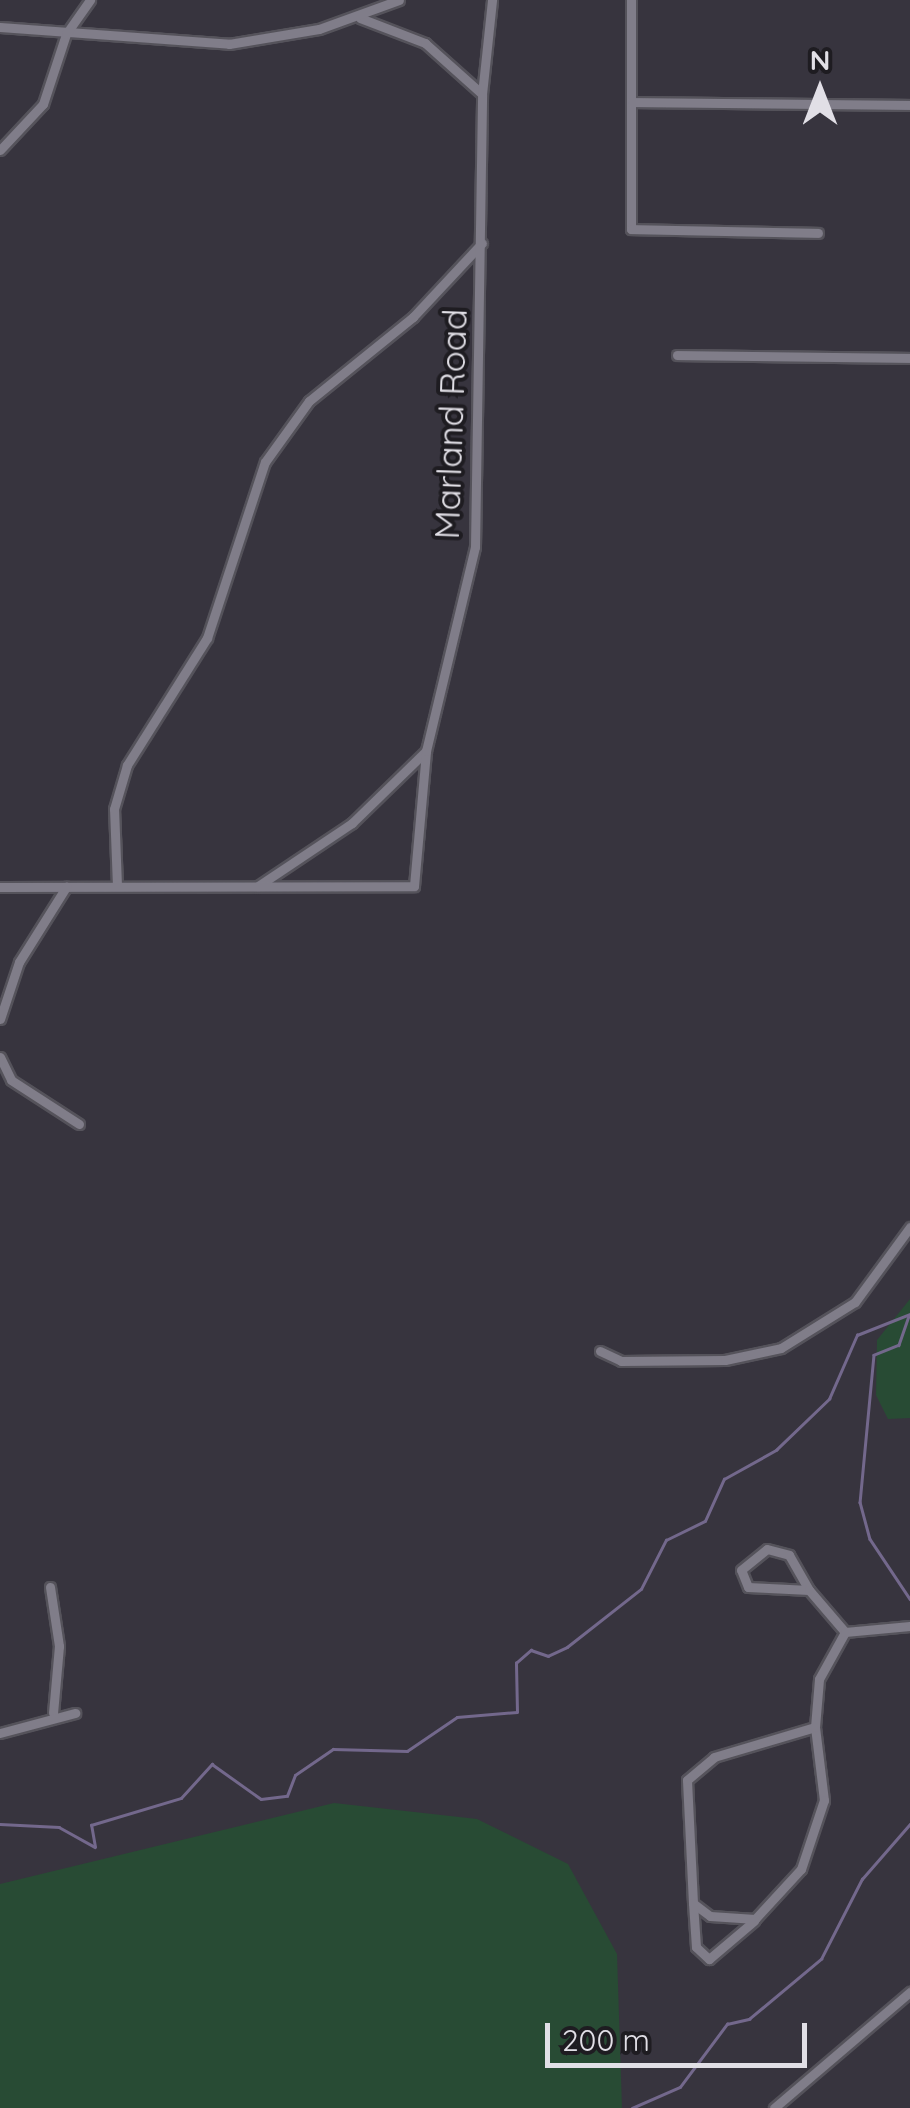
<!DOCTYPE html>
<html>
<head>
<meta charset="utf-8">
<style>
  body { margin:0 }
  #map { position:relative; width:910px; height:2108px; overflow:hidden; background:#37343e; font-family:Quicksand,sans-serif }
  div>[style] { position:absolute }
  .green>* { inset:0; background:#284b34 }
  .stream>* { height:2.5px; margin:-1.25px; padding:0 1.25px; transform-origin:1.25px; border-radius:1.25px; background:#73688c }
  .roads { filter:drop-shadow(2px 0 #55535b) drop-shadow(-2px 0 #55535b) drop-shadow(0 2px #55535b) drop-shadow(0 -2px #55535b) }
  .minor>* { height:9px; margin:-4.5px; padding:0 4.5px; transform-origin:4.5px; border-radius:4.5px; background:#807d89 }
  span { translate:-50% -50%; white-space:nowrap; text-align:center; line-height:1.15; -webkit-text-stroke:8px #1e1c21; paint-order:stroke }
  .street-label { font-size:35px; color:#e1dfe6 }
  .north { position:absolute; left:770px; top:40px; width:100px; height:100px; -webkit-text-stroke:8px #1e1c21; paint-order:stroke; rotate:0deg; font-size:28px; font-weight:700; line-height:40px; text-align:center; color:#e1dfe6 }
  .north::after { content:''; display:block; margin:auto; width:35px; height:45px; background:#e1dfe6; clip-path:polygon(50% 0,100% 100%,50% 72%,0 100%) }
  .scale { position:absolute; left:545px; top:2023px; width:262px; height:45px; box-sizing:border-box; border:5px solid #e1dfe6; border-top:0; padding-left:12px; font-size:30px; line-height:35px; white-space:nowrap; color:#e1dfe6; -webkit-text-stroke:8px #1e1c21; paint-order:stroke }
</style>
</head>
<body>
<div id="map">
  <div class="green">
    <div style="clip-path:polygon(910px 1299px,910px 1418px,888px 1419px,876px 1395px,877px 1340px)"></div>
    <div style="clip-path:polygon(334px 1803px,477px 1819px,568px 1864px,617px 1954px,622px 2108px,0 2108px,0 1884px)"></div>
  </div>
  <div class="stream">
    <div style="left:909px;top:1316px;width:31px;rotate:109deg"></div>
    <div style="left:899px;top:1345px;width:27px;rotate:158deg"></div>
    <div style="left:874px;top:1355px;width:148px;rotate:95.4deg"></div>
    <div style="left:860px;top:1502px;width:38px;rotate:75deg"></div>
    <div style="left:870px;top:1539px;width:72px;rotate:56.3deg"></div>
    <div style="left:0;top:1824px;width:59px;rotate:2.9deg"></div>
    <div style="left:59px;top:1827px;width:41px;rotate:29.1deg"></div>
    <div style="left:95px;top:1847px;width:22px;rotate:-100deg"></div>
    <div style="left:91px;top:1825px;width:94px;rotate:-16.7deg"></div>
    <div style="left:181px;top:1798px;width:46px;rotate:-47.6deg"></div>
    <div style="left:212px;top:1764px;width:60px;rotate:35.5deg"></div>
    <div style="left:261px;top:1799px;width:26px;rotate:-7deg"></div>
    <div style="left:287px;top:1796px;width:22px;rotate:-69deg"></div>
    <div style="left:295px;top:1775px;width:46px;rotate:-34.4deg"></div>
    <div style="left:333px;top:1749px;width:74px;rotate:1.5deg"></div>
    <div style="left:407px;top:1751px;width:60px;rotate:-34.2deg"></div>
    <div style="left:457px;top:1717px;width:60px;rotate:-4.8deg"></div>
    <div style="left:517px;top:1712px;width:49px;rotate:-91.2deg"></div>
    <div style="left:516px;top:1663px;width:20px;rotate:-41deg"></div>
    <div style="left:531px;top:1650px;width:18px;rotate:19deg"></div>
    <div style="left:548px;top:1656px;width:21px;rotate:-25deg"></div>
    <div style="left:567px;top:1647px;width:94px;rotate:-38.1deg"></div>
    <div style="left:641px;top:1589px;width:55px;rotate:-63deg"></div>
    <div style="left:666px;top:1540px;width:43px;rotate:-26deg"></div>
    <div style="left:705px;top:1521px;width:46px;rotate:-65.7deg"></div>
    <div style="left:724px;top:1479px;width:60px;rotate:-29.1deg"></div>
    <div style="left:776px;top:1450px;width:74px;rotate:-43.9deg"></div>
    <div style="left:829px;top:1399px;width:70px;rotate:-66.4deg"></div>
    <div style="left:857px;top:1335px;width:57px;rotate:-21.6deg"></div>
    <div style="left:632px;top:2108px;width:52px;rotate:-23.6deg"></div>
    <div style="left:680px;top:2087px;width:79px;rotate:-53.3deg"></div>
    <div style="left:727px;top:2024px;width:23px;rotate:-13deg"></div>
    <div style="left:749px;top:2019px;width:94px;rotate:-39.8deg"></div>
    <div style="left:821px;top:1959px;width:90px;rotate:-62.9deg"></div>
    <div style="left:862px;top:1879px;width:73px;rotate:-48.9deg"></div>
  </div>
  <div class="roads">
    <div class="minor">
      <div style="left:631px;top:0;width:229px;rotate:90deg"></div>
      <div style="left:631px;top:229px;width:187px;rotate:1.2deg"></div>
      <div style="left:360px;top:18px;width:70px;rotate:21deg"></div>
      <div style="left:425px;top:43px;width:76px;rotate:41.8deg"></div>
      <div style="left:0;top:27px;width:230px;rotate:4.2deg"></div>
      <div style="left:229px;top:44px;width:91px;rotate:-9.5deg"></div>
      <div style="left:319px;top:29px;width:85px;rotate:-19.9deg"></div>
      <div style="left:632px;top:102px;width:278px;rotate:0.6deg"></div>
      <div style="left:0;top:150px;width:63px;rotate:-46.9deg"></div>
      <div style="left:43px;top:104px;width:74px;rotate:-71.8deg"></div>
      <div style="left:66px;top:34px;width:42px;rotate:-54.8deg"></div>
      <div style="left:677px;top:355px;width:233px;rotate:0.7deg"></div>
      <div style="left:117px;top:886px;width:77px;rotate:-92.2deg"></div>
      <div style="left:114px;top:809px;width:46px;rotate:-73.5deg"></div>
      <div style="left:127px;top:765px;width:150px;rotate:-57.8deg"></div>
      <div style="left:207px;top:638px;width:185px;rotate:-71.8deg"></div>
      <div style="left:265px;top:462px;width:75px;rotate:-54.2deg"></div>
      <div style="left:309px;top:401px;width:134px;rotate:-38.9deg"></div>
      <div style="left:413px;top:317px;width:101px;rotate:-47deg"></div>
      <div style="left:258px;top:886px;width:113px;rotate:-33.8deg"></div>
      <div style="left:352px;top:823px;width:103px;rotate:-44.2deg"></div>
      <div style="left:0;top:887px;width:414px;rotate:-0.1deg"></div>
      <div style="left:414px;top:886px;width:136px;rotate:-84.9deg"></div>
      <div style="left:426px;top:751px;width:210px;rotate:-76.5deg"></div>
      <div style="left:475px;top:547px;width:453px;rotate:-89.1deg"></div>
      <div style="left:482px;top:94px;width:95px;rotate:-83.9deg"></div>
      <div style="left:0;top:1019px;width:60px;rotate:-71.6deg"></div>
      <div style="left:19px;top:962px;width:89px;rotate:-57.9deg"></div>
      <div style="left:0;top:1057px;width:25px;rotate:64deg"></div>
      <div style="left:11px;top:1080px;width:81px;rotate:32.9deg"></div>
      <div style="left:600px;top:1351px;width:23px;rotate:25deg"></div>
      <div style="left:621px;top:1361px;width:104px;rotate:-0.6deg"></div>
      <div style="left:725px;top:1360px;width:57px;rotate:-12.1deg"></div>
      <div style="left:781px;top:1348px;width:87px;rotate:-31.9deg"></div>
      <div style="left:855px;top:1302px;width:93px;rotate:-53.7deg"></div>
      <div style="left:767px;top:1549px;width:23px;rotate:15deg"></div>
      <div style="left:789px;top:1555px;width:40px;rotate:60.3deg"></div>
      <div style="left:809px;top:1590px;width:61px;rotate:-177.2deg"></div>
      <div style="left:748px;top:1587px;width:18px;rotate:-112deg"></div>
      <div style="left:741px;top:1570px;width:33px;rotate:-39deg"></div>
      <div style="left:50px;top:1587px;width:60px;rotate:81.3deg"></div>
      <div style="left:59px;top:1646px;width:67px;rotate:95.1deg"></div>
      <div style="left:809px;top:1590px;width:55px;rotate:49.4deg"></div>
      <div style="left:815px;top:1727px;width:74px;rotate:83deg"></div>
      <div style="left:824px;top:1800px;width:73px;rotate:108.4deg"></div>
      <div style="left:801px;top:1869px;width:68px;rotate:132.6deg"></div>
      <div style="left:755px;top:1919px;width:45px;rotate:-176.2deg"></div>
      <div style="left:710px;top:1916px;width:21px;rotate:-143deg"></div>
      <div style="left:693px;top:1903px;width:123px;rotate:-92.8deg"></div>
      <div style="left:687px;top:1780px;width:35px;rotate:-40deg"></div>
      <div style="left:714px;top:1757px;width:105px;rotate:-16.5deg"></div>
      <div style="left:815px;top:1727px;width:48px;rotate:-85.2deg"></div>
      <div style="left:819px;top:1679px;width:54px;rotate:-61deg"></div>
      <div style="left:845px;top:1632px;width:65px;rotate:-5.3deg"></div>
      <div style="left:0;top:1733px;width:78px;rotate:-14.9deg"></div>
      <div style="left:693px;top:1903px;width:44px;rotate:86.1deg"></div>
      <div style="left:696px;top:1947px;width:18px;rotate:43deg"></div>
      <div style="left:709px;top:1959px;width:59px;rotate:-40.2deg"></div>
      <div style="left:774px;top:2108px;width:179px;rotate:-40.5deg"></div>
    </div>
  </div>
  <div class="street-label">
    <span style="left:450px;top:424px;rotate:-88deg">Marland Road</span>
  </div>
  <div class="north">N</div>
  <div class="scale">200 m</div>
</div>
</body>
</html>
